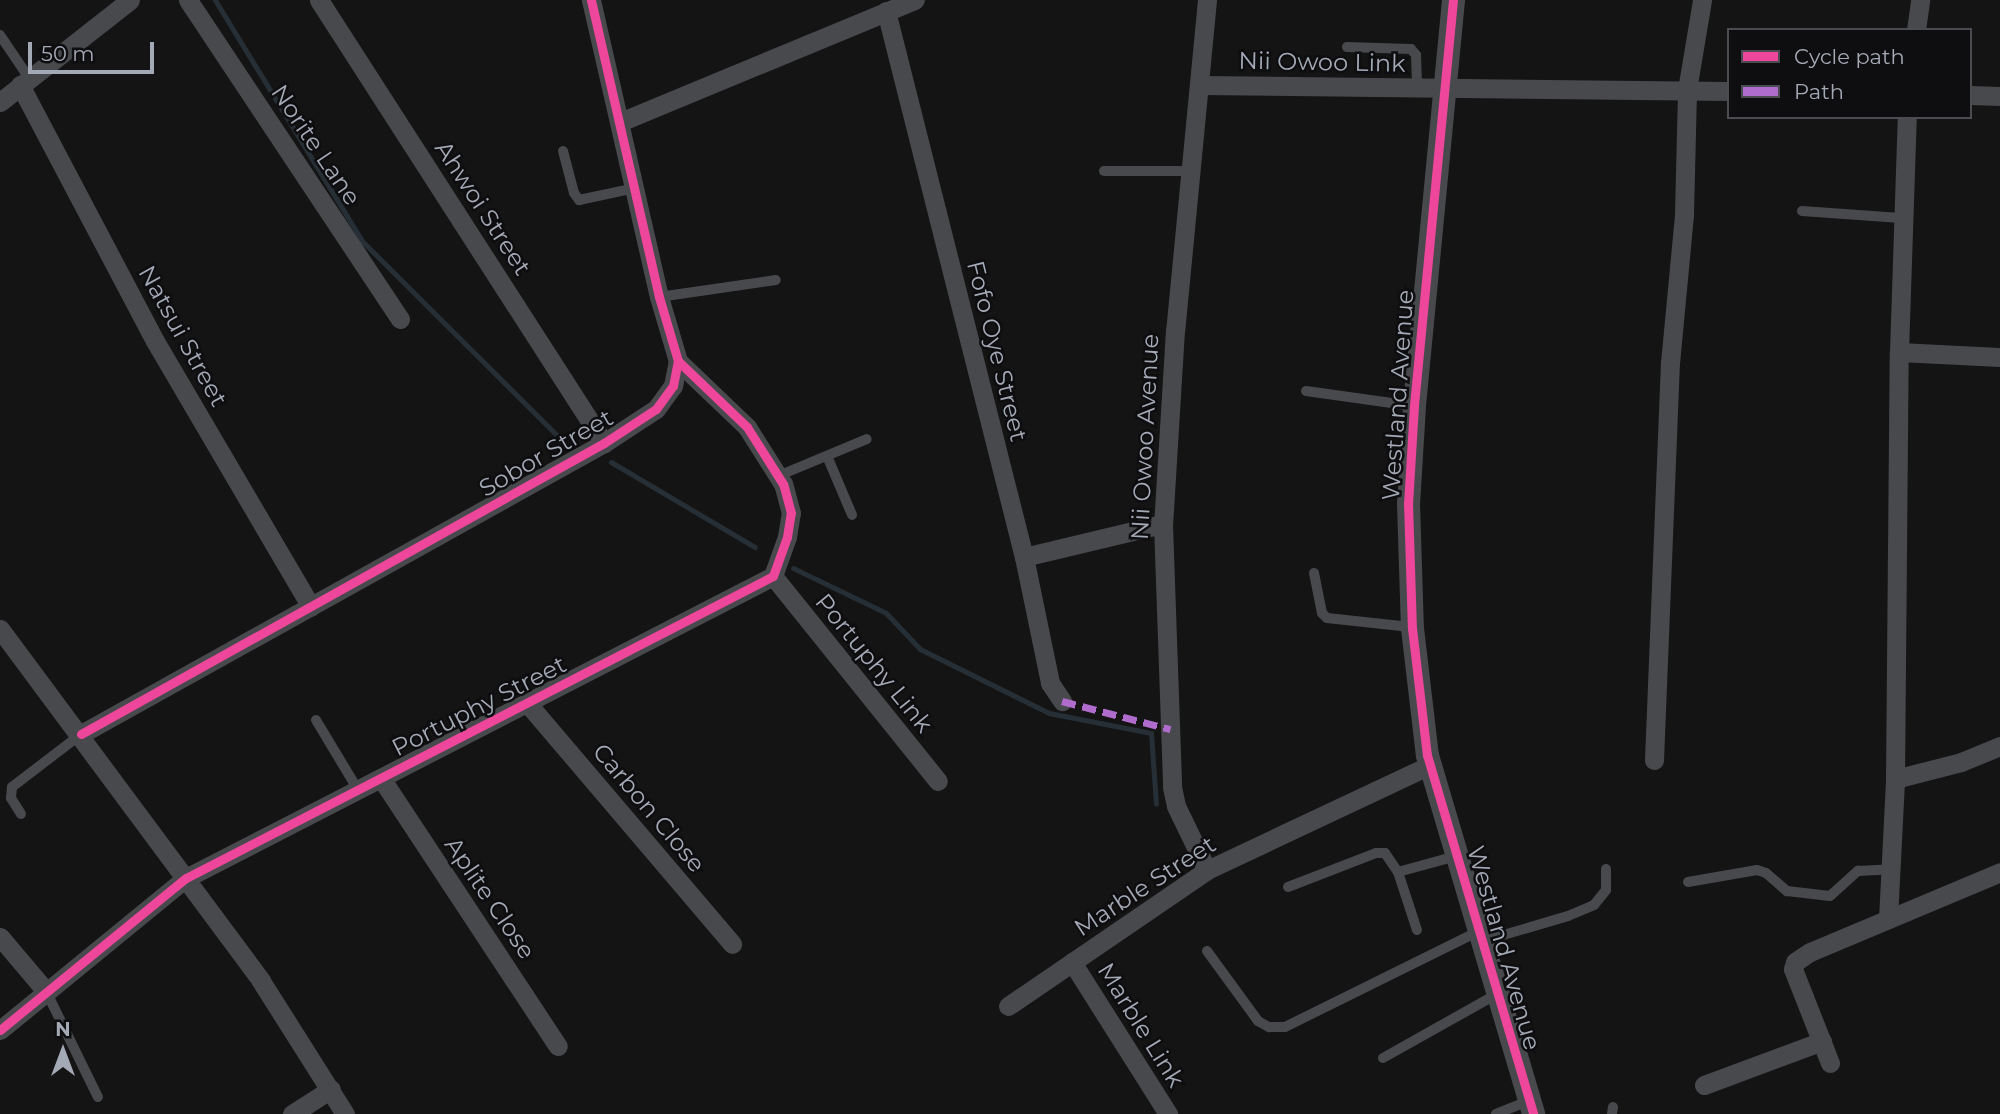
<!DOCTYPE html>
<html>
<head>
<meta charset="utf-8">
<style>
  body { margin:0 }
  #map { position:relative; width:2000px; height:1114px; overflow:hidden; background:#141414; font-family:Montserrat,sans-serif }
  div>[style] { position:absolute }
  .stream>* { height:5px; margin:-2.5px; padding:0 2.5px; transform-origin:2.5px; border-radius:2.5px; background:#272f36 }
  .service>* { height:10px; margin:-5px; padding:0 5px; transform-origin:5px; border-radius:5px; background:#48494d }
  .minor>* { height:19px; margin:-9.5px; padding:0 9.5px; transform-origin:9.5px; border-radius:9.5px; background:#48494d }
  .tertiary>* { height:23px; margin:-11.5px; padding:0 11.5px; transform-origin:11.5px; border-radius:11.5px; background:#48494d }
  .quiet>* { height:7px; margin-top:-3.5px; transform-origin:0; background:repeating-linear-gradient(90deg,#b06ccc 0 14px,transparent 0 21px) }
  .cycleway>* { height:9px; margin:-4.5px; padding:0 4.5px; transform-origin:4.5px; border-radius:4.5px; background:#ed469a }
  span { translate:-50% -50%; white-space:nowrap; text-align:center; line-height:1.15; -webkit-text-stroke:5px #0e0e10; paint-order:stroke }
  .street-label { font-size:24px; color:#a4a9b6 }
  .legend { position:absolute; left:1727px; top:28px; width:245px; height:91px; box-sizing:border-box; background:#0e0e10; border:2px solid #4a4c52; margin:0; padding:9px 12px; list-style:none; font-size:21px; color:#a4a9b6 }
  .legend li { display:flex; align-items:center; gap:14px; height:35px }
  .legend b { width:35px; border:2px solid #4a4c52 }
  .north { position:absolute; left:28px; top:1016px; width:70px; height:70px; -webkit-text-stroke:5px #0e0e10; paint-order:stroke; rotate:0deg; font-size:19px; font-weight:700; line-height:28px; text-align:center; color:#a4a9b6 }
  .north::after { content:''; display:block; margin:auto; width:24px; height:32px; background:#a4a9b6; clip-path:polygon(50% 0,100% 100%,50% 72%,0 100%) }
  .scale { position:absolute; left:28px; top:42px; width:126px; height:32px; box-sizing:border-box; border:4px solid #a4a9b6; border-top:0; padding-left:9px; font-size:21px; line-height:24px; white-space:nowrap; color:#a4a9b6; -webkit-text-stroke:5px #0e0e10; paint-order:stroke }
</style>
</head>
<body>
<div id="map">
  <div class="stream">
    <div style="left:215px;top:0;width:284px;rotate:58.6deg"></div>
    <div style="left:363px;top:242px;width:278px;rotate:44.9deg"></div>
    <div style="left:611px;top:462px;width:167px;rotate:30.6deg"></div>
    <div style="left:793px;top:568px;width:103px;rotate:25.8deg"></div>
    <div style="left:886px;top:613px;width:50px;rotate:46.6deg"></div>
    <div style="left:920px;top:649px;width:144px;rotate:26.4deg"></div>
    <div style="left:1049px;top:713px;width:104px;rotate:11.1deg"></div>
    <div style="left:1151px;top:733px;width:71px;rotate:86deg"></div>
  </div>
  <div class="service">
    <div style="left:0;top:35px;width:52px;rotate:56deg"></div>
    <div style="left:1347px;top:47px;width:64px;rotate:1.8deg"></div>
    <div style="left:1411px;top:49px;width:8px;rotate:50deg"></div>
    <div style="left:1416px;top:55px;width:33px;rotate:88deg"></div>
    <div style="left:563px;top:151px;width:43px;rotate:75.3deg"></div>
    <div style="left:574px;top:193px;width:9px;rotate:54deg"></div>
    <div style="left:579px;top:200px;width:57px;rotate:-12.1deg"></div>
    <div style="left:1104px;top:171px;width:87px"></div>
    <div style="left:1802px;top:211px;width:99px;rotate:4deg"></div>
    <div style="left:659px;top:297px;width:118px;rotate:-8.3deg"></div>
    <div style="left:1306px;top:391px;width:108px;rotate:8deg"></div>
    <div style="left:827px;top:456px;width:64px;rotate:67deg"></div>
    <div style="left:778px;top:476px;width:96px;rotate:-22.6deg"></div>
    <div style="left:1314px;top:573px;width:41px;rotate:78.7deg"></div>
    <div style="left:1322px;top:613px;width:7px;rotate:45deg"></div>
    <div style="left:1327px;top:618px;width:84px;rotate:6.1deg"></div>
    <div style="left:316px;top:720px;width:82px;rotate:59deg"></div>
    <div style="left:21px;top:814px;width:19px;rotate:-122deg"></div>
    <div style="left:11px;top:798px;width:11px;rotate:-85deg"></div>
    <div style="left:12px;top:787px;width:86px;rotate:-37.4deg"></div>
    <div style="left:1398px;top:872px;width:60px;rotate:-15.4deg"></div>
    <div style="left:1688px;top:882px;width:70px;rotate:-9.9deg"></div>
    <div style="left:1757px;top:870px;width:9px;rotate:18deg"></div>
    <div style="left:1766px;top:873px;width:28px;rotate:41deg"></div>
    <div style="left:1787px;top:891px;width:43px;rotate:6.6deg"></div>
    <div style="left:1830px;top:896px;width:38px;rotate:-42deg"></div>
    <div style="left:1858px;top:871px;width:33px;rotate:-3deg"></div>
    <div style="left:1288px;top:887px;width:94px;rotate:-21.1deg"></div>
    <div style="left:1376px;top:853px;width:9px"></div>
    <div style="left:1385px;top:853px;width:23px;rotate:56deg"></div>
    <div style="left:1398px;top:872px;width:61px;rotate:71.9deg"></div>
    <div style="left:1483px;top:941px;width:89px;rotate:-16.4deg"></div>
    <div style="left:1568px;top:916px;width:28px;rotate:-23deg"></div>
    <div style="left:1594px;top:905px;width:19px;rotate:-51deg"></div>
    <div style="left:1606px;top:890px;width:21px;rotate:-90deg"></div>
    <div style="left:1207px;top:951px;width:87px;rotate:53.9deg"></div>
    <div style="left:1258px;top:1021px;width:13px;rotate:29deg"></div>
    <div style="left:1269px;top:1027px;width:16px"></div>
    <div style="left:1285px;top:1027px;width:216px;rotate:-26.3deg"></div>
    <div style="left:46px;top:991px;width:118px;rotate:63.9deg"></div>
    <div style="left:1383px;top:1058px;width:133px;rotate:-29.3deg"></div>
    <div style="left:1496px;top:1114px;width:35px;rotate:-22deg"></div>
    <div style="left:1612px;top:1114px;width:7px;rotate:-82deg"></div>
  </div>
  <div class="minor">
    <div style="left:188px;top:0;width:383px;rotate:56.4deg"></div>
    <div style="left:319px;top:0;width:527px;rotate:57.25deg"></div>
    <div style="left:1207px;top:0;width:332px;rotate:95.5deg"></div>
    <div style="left:1175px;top:330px;width:194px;rotate:93.5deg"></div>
    <div style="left:1163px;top:524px;width:263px;rotate:88deg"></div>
    <div style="left:1172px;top:787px;width:19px;rotate:78deg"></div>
    <div style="left:1176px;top:806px;width:71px;rotate:64.2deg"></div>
    <div style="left:886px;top:11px;width:563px;rotate:75.82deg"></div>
    <div style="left:1024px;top:557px;width:129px;rotate:78.3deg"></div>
    <div style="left:1050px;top:683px;width:22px;rotate:56deg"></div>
    <div style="left:1916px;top:30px;width:30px;rotate:-82deg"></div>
    <div style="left:20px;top:85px;width:289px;rotate:62.2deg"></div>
    <div style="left:155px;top:341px;width:308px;rotate:59.6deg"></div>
    <div style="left:1200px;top:85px;width:529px;rotate:0.65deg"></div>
    <div style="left:1970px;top:95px;width:30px;rotate:2deg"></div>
    <div style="left:0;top:102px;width:165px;rotate:-38.1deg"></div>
    <div style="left:620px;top:122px;width:319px;rotate:-22.5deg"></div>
    <div style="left:1899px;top:352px;width:101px;rotate:2.8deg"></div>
    <div style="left:1024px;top:557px;width:143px;rotate:-13.4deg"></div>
    <div style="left:773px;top:576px;width:263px;rotate:51.2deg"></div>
    <div style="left:0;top:629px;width:438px;rotate:53.4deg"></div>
    <div style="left:261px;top:981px;width:157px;rotate:57.7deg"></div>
    <div style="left:528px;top:704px;width:315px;rotate:49.6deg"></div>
    <div style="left:81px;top:734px;width:599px;rotate:-29.09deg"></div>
    <div style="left:604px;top:443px;width:62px;rotate:-33.2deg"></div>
    <div style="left:656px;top:409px;width:29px;rotate:-54deg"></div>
    <div style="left:673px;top:386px;width:25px;rotate:-79deg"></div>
    <div style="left:678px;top:361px;width:67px;rotate:-106.5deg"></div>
    <div style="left:659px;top:297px;width:305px;rotate:-102.9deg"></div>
    <div style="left:1654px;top:760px;width:397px;rotate:-87.7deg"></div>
    <div style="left:1670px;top:363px;width:150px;rotate:-84.6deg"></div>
    <div style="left:1684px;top:214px;width:124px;rotate:-88.6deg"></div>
    <div style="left:1687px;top:90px;width:91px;rotate:-80.5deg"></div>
    <div style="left:381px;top:778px;width:321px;rotate:56.6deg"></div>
    <div style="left:1895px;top:779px;width:68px;rotate:-14.4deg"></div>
    <div style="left:1961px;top:762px;width:42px;rotate:-22.3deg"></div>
    <div style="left:1888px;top:919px;width:140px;rotate:-87.1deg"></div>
    <div style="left:1895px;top:779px;width:427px;rotate:-89.5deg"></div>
    <div style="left:1899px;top:352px;width:235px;rotate:-88.1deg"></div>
    <div style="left:0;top:937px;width:70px;rotate:49.7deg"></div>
    <div style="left:1072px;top:962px;width:180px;rotate:57.7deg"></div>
    <div style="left:1008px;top:1006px;width:241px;rotate:-34.3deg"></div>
    <div style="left:1207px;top:870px;width:246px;rotate:-25.2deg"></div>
    <div style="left:0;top:1030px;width:240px;rotate:-39.3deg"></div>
    <div style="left:186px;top:878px;width:660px;rotate:-27.22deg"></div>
    <div style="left:773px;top:576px;width:41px;rotate:-70.3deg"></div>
    <div style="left:787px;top:537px;width:24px;rotate:-81deg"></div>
    <div style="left:791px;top:513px;width:30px;rotate:-105deg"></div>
    <div style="left:783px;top:484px;width:67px;rotate:-122.3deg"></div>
    <div style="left:747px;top:427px;width:95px;rotate:-136.3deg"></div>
    <div style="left:1830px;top:1063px;width:101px;rotate:-111.5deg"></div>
    <div style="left:1793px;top:969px;width:7px;rotate:-74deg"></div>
    <div style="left:1795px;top:962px;width:18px;rotate:-34deg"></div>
    <div style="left:1810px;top:952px;width:206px;rotate:-22.8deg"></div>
    <div style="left:1704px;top:1085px;width:126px;rotate:-20.4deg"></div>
    <div style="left:292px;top:1114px;width:46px;rotate:-32.7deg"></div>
  </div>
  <div class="tertiary">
    <div style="left:1453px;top:0;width:408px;rotate:95.5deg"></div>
    <div style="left:1414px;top:406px;width:97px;rotate:93.5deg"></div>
    <div style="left:1408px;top:503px;width:125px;rotate:88.2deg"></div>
    <div style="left:1412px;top:628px;width:128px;rotate:83.3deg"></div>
    <div style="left:1427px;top:755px;width:374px;rotate:73.5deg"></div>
  </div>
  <div class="quiet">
    <div style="left:1062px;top:701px;width:112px;rotate:14.5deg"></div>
  </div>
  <div class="cycleway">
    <div style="left:1453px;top:0;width:408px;rotate:95.5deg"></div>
    <div style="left:1414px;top:406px;width:97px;rotate:93.5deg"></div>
    <div style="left:1408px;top:503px;width:125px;rotate:88.2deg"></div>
    <div style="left:1412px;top:628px;width:128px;rotate:83.3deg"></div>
    <div style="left:1427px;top:755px;width:374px;rotate:73.5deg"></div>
    <div style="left:81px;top:734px;width:599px;rotate:-29.09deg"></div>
    <div style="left:604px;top:443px;width:62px;rotate:-33.2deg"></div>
    <div style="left:656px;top:409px;width:29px;rotate:-54deg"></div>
    <div style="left:673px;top:386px;width:25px;rotate:-79deg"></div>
    <div style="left:678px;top:361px;width:67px;rotate:-106.5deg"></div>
    <div style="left:659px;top:297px;width:305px;rotate:-102.9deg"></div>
    <div style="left:0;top:1030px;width:240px;rotate:-39.3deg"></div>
    <div style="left:186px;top:878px;width:660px;rotate:-27.22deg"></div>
    <div style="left:773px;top:576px;width:41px;rotate:-70.3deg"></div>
    <div style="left:787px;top:537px;width:24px;rotate:-81deg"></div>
    <div style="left:791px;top:513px;width:30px;rotate:-105deg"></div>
    <div style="left:783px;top:484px;width:67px;rotate:-122.3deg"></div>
    <div style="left:747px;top:427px;width:95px;rotate:-136.3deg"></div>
  </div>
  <div class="street-label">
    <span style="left:1322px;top:62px;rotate:1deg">Nii Owoo Link</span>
    <span style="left:316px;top:145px;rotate:56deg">Norite Lane</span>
    <span style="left:483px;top:208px;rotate:57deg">Ahwoi Street</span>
    <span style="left:183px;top:336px;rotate:61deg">Natsui Street</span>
    <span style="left:997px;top:351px;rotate:76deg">Fofo Oye Street</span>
    <span style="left:1398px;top:395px;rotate:-86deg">Westland Avenue</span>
    <span style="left:1145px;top:437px;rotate:-87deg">Nii Owoo Avenue</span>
    <span style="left:546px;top:453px;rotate:-30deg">Sobor Street</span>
    <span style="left:874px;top:663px;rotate:51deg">Portuphy Link</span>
    <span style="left:479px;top:706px;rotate:-27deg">Portuphy Street</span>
    <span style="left:649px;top:808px;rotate:50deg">Carbon Close</span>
    <span style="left:1145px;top:886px;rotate:-33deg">Marble Street</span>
    <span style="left:490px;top:898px;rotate:56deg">Aplite Close</span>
    <span style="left:1504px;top:948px;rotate:74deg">Westland Avenue</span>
    <span style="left:1141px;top:1025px;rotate:58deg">Marble Link</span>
  </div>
  <ul class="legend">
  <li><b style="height:9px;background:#ed469a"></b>Cycle path</li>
  <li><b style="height:9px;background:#b06ccc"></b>Path</li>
  </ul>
  <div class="north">N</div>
  <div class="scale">50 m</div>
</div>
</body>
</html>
